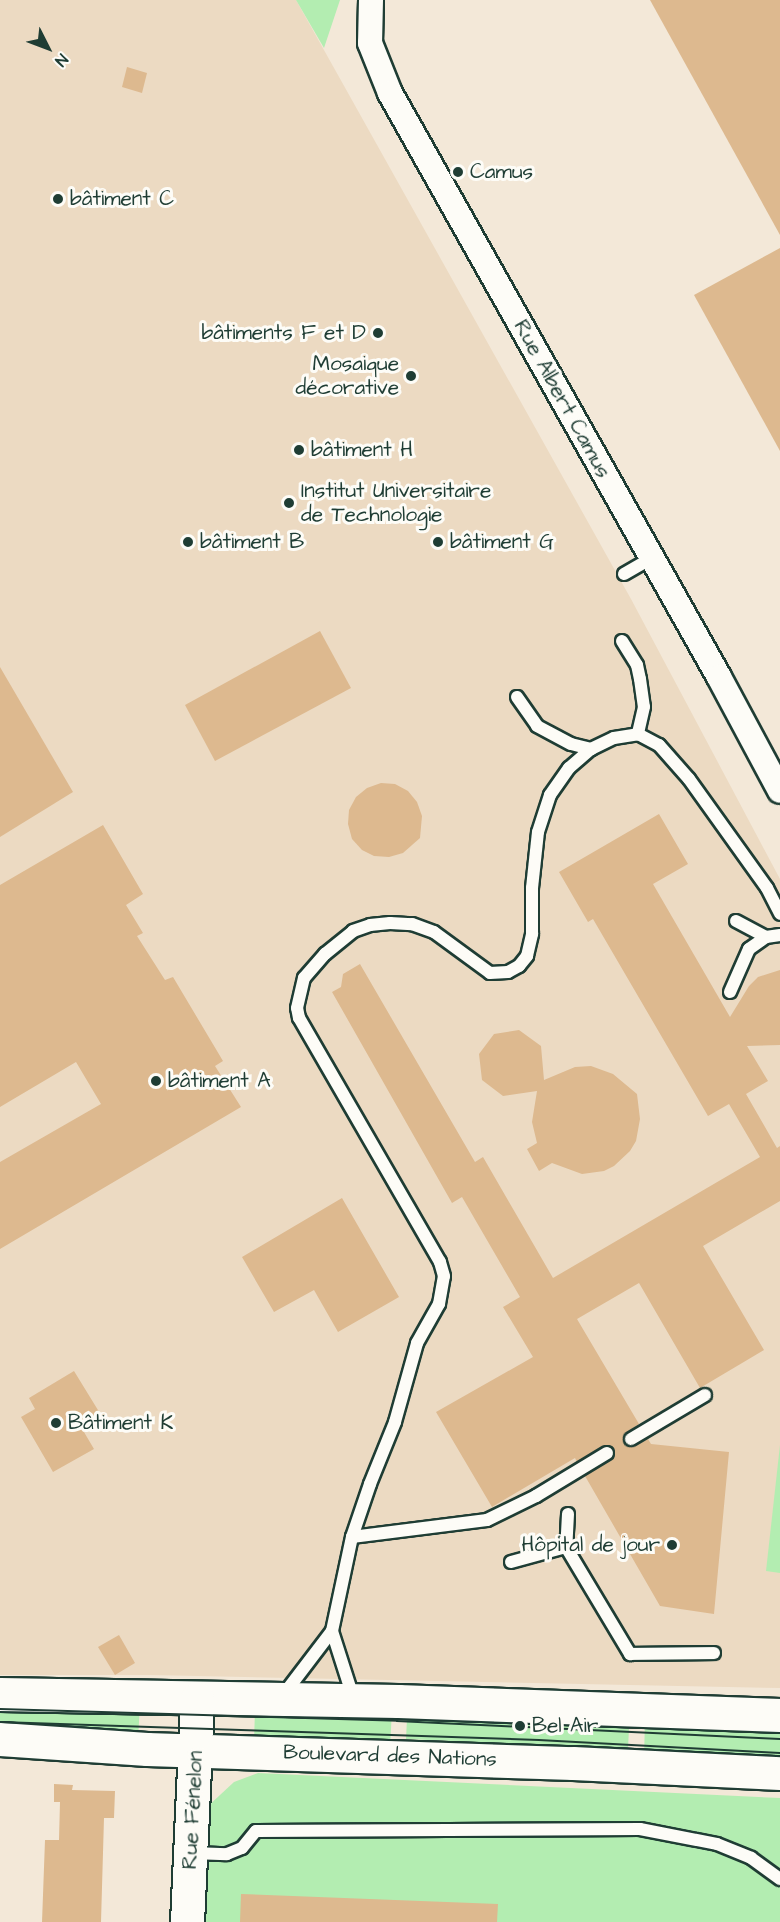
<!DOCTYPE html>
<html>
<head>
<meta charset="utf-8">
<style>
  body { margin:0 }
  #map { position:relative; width:780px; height:1922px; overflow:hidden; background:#f3e8d8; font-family:"Architects Daughter",sans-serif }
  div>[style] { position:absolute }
  .built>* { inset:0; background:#ecdac2 }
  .green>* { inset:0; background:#b3edb1 }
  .building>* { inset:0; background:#ddb98f }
  .roads { filter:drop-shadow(2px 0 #1f3d34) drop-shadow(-2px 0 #1f3d34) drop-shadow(0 2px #1f3d34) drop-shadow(0 -2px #1f3d34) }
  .lane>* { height:12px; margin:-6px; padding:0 6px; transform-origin:6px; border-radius:6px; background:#fdfcf7 }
  .street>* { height:24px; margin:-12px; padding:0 12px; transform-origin:12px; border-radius:12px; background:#fdfcf7 }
  .secondary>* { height:33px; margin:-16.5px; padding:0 16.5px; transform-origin:16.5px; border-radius:16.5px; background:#fdfcf7 }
  .tram>* { height:1.5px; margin:-0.75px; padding:0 0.75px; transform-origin:0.75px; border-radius:0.75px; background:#1f3d34 }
  .dots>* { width:16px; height:16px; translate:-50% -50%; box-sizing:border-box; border:3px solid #fdfcf7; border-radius:50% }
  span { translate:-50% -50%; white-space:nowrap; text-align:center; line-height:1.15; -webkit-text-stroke:6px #fdfcf7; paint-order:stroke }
  .poi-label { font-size:21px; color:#1f3d34 }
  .left { translate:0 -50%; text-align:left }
  .right { translate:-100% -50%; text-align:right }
  .street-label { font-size:21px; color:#1f3d34 }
  .north { position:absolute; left:18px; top:18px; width:60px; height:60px; -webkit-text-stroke:4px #fdfcf7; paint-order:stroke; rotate:132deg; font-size:16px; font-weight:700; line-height:24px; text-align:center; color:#1f3d34 }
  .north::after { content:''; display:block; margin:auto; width:21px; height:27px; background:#1f3d34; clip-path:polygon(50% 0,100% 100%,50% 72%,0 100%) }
</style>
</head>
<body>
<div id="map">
  <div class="built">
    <div style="clip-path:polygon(0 0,296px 0,631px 599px,780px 879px,780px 1688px,150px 1675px,0 1675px)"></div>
  </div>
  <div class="green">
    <div style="clip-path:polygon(296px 0,340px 0,324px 48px)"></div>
    <div style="clip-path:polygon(780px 1445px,780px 1573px,766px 1571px)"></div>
    <div style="clip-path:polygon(0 1702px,140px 1703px,138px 1740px,0 1732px)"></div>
    <div style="clip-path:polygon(255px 1708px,392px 1709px,390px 1749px,254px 1743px)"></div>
    <div style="clip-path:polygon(645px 1717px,780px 1726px,780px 1766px,644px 1760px)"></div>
    <div style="clip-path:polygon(407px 1719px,629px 1728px,628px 1749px,406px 1739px)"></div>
    <div style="clip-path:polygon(258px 1773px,780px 1798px,780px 1922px,187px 1922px,192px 1821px,234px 1782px)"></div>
  </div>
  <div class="building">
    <div style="clip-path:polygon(650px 0,780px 0,780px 235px)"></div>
    <div style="clip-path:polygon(127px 67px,147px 73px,142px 93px,122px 87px)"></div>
    <div style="clip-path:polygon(780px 248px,780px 451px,694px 295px)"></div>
    <div style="clip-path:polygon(320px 631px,351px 688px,215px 761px,185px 705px)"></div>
    <div style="clip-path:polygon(0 667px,73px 792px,0 837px)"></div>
    <div style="clip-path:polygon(381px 783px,395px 784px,408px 791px,417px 802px,422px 816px,420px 838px,403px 853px,389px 857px,374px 856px,362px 850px,352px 839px,348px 824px,349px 810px,356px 797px,367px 788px)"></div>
    <div style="clip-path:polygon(659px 814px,688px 864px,653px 884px,730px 1017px,749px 986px,758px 977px,780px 970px,780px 1045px,747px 1046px,768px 1081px,746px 1094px,777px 1148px,780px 1146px,780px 1201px,703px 1246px,764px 1350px,700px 1388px,639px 1283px,577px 1319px,639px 1424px,624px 1434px,623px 1440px,626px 1446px,635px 1446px,648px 1439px,651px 1444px,729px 1452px,714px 1614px,660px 1606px,585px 1476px,614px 1457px,615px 1452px,610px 1446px,603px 1446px,577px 1462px,575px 1458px,492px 1507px,436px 1412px,533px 1357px,503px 1307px,520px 1297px,462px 1197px,452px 1203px,332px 992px,341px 987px,343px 974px,360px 964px,475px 1162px,483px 1157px,553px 1278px,760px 1157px,729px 1104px,708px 1116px,593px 919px,588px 922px,559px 872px)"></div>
    <div style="clip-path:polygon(103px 825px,143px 894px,126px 905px,143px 933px,137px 936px,165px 980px,173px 977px,223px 1061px,215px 1066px,241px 1107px,0 1249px,0 1162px,101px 1104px,76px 1062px,0 1107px,0 885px)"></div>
    <div style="clip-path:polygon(519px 1030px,541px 1046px,544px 1080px,575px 1067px,591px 1066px,613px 1074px,637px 1094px,640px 1119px,636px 1141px,630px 1151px,614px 1166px,604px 1171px,582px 1174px,552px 1163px,539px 1171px,527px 1149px,537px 1143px,532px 1122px,537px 1091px,503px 1096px,482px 1080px,479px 1054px,494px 1034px)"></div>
    <div style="clip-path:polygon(342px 1198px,399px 1297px,338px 1332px,314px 1290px,274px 1312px,242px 1257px)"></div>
    <div style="clip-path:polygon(74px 1371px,101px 1415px,81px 1427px,94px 1449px,53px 1472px,21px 1417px,35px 1409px,29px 1398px)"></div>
    <div style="clip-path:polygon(119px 1635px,135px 1663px,115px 1675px,98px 1647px)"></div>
    <div style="clip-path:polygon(54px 1784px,73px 1785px,72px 1790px,115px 1791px,114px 1818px,104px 1818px,101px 1922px,42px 1922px,45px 1840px,59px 1840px,60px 1802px,54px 1802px)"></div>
    <div style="clip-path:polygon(241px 1894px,498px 1904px,497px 1922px,240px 1922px)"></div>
  </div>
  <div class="roads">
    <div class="lane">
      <div style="left:624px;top:574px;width:32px;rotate:-30deg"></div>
      <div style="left:622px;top:641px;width:28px;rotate:58deg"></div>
      <div style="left:637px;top:665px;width:14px;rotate:78deg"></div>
      <div style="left:640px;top:679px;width:28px;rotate:82deg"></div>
      <div style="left:644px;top:707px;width:28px;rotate:103deg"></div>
      <div style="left:517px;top:697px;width:35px;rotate:55deg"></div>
      <div style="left:537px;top:726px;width:38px;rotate:28deg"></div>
      <div style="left:571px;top:744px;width:21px;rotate:14deg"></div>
      <div style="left:736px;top:921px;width:34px;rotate:28deg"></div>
      <div style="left:730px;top:992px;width:47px;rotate:-66.2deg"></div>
      <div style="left:749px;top:949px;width:21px;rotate:-35deg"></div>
      <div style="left:766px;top:937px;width:14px;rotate:-8deg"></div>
      <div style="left:631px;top:1439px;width:86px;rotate:-30.7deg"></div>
      <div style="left:568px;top:1514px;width:33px;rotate:93deg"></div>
      <div style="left:566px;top:1547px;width:125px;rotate:59.1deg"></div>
      <div style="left:630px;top:1654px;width:84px;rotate:-0.7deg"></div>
      <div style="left:352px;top:1537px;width:136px;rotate:-7.2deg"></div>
      <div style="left:487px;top:1520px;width:55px;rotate:-26.1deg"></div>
      <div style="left:536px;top:1496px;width:83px;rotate:-31.2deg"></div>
      <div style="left:511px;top:1562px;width:57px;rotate:-15.3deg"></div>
      <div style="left:332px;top:1631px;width:96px;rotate:-78deg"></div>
      <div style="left:352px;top:1537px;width:56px;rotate:-71.2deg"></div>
      <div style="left:370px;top:1484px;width:67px;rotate:-68deg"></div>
      <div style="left:395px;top:1422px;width:82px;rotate:-74.4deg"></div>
      <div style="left:417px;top:1343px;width:45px;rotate:-60.6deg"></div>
      <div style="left:439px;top:1304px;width:28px;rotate:-80deg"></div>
      <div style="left:444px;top:1276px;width:15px;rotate:-106deg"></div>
      <div style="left:440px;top:1262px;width:282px;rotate:-120deg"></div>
      <div style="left:299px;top:1018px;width:10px;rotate:-101deg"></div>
      <div style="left:297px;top:1008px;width:31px;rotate:-77deg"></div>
      <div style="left:304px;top:978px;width:32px;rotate:-49deg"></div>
      <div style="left:325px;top:954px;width:36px;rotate:-39deg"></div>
      <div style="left:353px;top:931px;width:18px;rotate:-19deg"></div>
      <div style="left:370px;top:925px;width:20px;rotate:-6deg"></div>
      <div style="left:390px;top:923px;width:22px;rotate:3deg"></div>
      <div style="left:412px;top:924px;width:23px;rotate:20deg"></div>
      <div style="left:434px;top:932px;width:69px;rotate:36.2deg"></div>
      <div style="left:490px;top:973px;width:18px;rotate:-3deg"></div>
      <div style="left:508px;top:972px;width:13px;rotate:-29deg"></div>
      <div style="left:519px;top:966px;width:13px;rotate:-51deg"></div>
      <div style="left:527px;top:956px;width:23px;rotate:-77deg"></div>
      <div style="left:532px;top:934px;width:46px;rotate:-90deg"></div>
      <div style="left:532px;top:888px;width:56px;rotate:-83.9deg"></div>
      <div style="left:538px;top:832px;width:39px;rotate:-72deg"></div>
      <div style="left:550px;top:795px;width:33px;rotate:-55deg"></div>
      <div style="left:569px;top:768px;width:29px;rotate:-41deg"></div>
      <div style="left:591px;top:749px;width:25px;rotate:-26deg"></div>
      <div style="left:614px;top:738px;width:24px;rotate:-9deg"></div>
      <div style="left:638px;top:734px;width:24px;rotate:28deg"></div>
      <div style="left:659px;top:745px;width:45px;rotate:48.6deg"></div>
      <div style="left:689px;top:779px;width:134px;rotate:54.4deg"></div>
      <div style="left:767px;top:888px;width:29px;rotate:63deg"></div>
      <div style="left:284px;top:1694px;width:79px;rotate:-52.7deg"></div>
      <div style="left:332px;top:1631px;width:72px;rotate:72.3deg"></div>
      <div style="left:192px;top:1853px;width:35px;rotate:2deg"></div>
      <div style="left:227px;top:1854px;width:16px;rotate:-22deg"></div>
      <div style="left:242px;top:1848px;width:22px;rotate:-51deg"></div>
      <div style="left:256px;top:1831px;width:384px;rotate:-0.3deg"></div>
      <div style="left:640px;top:1829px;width:78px;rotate:11deg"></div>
      <div style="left:717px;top:1844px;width:37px;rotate:22deg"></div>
      <div style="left:751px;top:1858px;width:36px;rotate:36deg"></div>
    </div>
    <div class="street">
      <div style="left:371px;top:0;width:43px;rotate:91.3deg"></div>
      <div style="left:370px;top:43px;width:54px;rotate:68.2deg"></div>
      <div style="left:390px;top:93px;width:670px;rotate:60.6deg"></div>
      <div style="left:719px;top:677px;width:129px;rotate:61.8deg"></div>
    </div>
    <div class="secondary">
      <div style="left:0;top:1694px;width:398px;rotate:1deg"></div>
      <div style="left:398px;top:1701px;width:382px;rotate:2.1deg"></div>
      <div style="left:0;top:1739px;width:147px;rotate:3.9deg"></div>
      <div style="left:147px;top:1749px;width:426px;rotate:1.9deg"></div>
      <div style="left:573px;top:1763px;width:207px;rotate:2.8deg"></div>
      <div style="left:187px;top:1922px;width:223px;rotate:-87.4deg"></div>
    </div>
  </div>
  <div class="tram">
    <div style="left:0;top:1709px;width:397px;rotate:1.7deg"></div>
    <div style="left:397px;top:1721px;width:383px;rotate:2.7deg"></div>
    <div style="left:0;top:1722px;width:539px;rotate:1.91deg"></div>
    <div style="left:539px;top:1740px;width:241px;rotate:3.1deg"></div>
  </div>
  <div class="dots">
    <div style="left:458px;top:172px;background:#1f3d34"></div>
    <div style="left:58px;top:199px;background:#1f3d34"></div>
    <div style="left:378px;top:333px;background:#1f3d34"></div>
    <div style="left:411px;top:376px;background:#1f3d34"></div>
    <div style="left:299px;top:450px;background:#1f3d34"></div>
    <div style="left:289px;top:503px;background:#1f3d34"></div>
    <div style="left:188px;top:542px;background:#1f3d34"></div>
    <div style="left:438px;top:542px;background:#1f3d34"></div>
    <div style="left:156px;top:1081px;background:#1f3d34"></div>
    <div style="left:56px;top:1423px;background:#1f3d34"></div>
    <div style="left:672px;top:1545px;background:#1f3d34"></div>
    <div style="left:520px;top:1726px;background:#1f3d34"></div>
  </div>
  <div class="poi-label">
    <span class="left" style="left:470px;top:172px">Camus</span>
    <span class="left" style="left:70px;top:199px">bâtiment C</span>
    <span class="right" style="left:366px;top:333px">bâtiments F et D</span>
    <span class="right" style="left:399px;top:376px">Mosaique<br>décorative</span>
    <span class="left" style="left:311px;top:450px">bâtiment H</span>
    <span class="left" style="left:301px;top:503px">Institut Universitaire<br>de Technologie</span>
    <span class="left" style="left:200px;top:542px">bâtiment B</span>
    <span class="left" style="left:450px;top:542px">bâtiment G</span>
    <span class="left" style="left:168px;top:1081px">bâtiment A</span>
    <span class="left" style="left:68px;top:1423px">Bâtiment K</span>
    <span class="right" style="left:660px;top:1545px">Hôpital de jour</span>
    <span class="left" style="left:532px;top:1726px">Bel Air</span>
  </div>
  <div class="street-label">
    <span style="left:562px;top:399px;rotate:61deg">Rue Albert Camus</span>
    <span style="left:390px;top:1756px;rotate:2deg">Boulevard des Nations</span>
    <span style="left:193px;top:1810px;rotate:-87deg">Rue Fénelon</span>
  </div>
  <div class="north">N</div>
</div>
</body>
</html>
